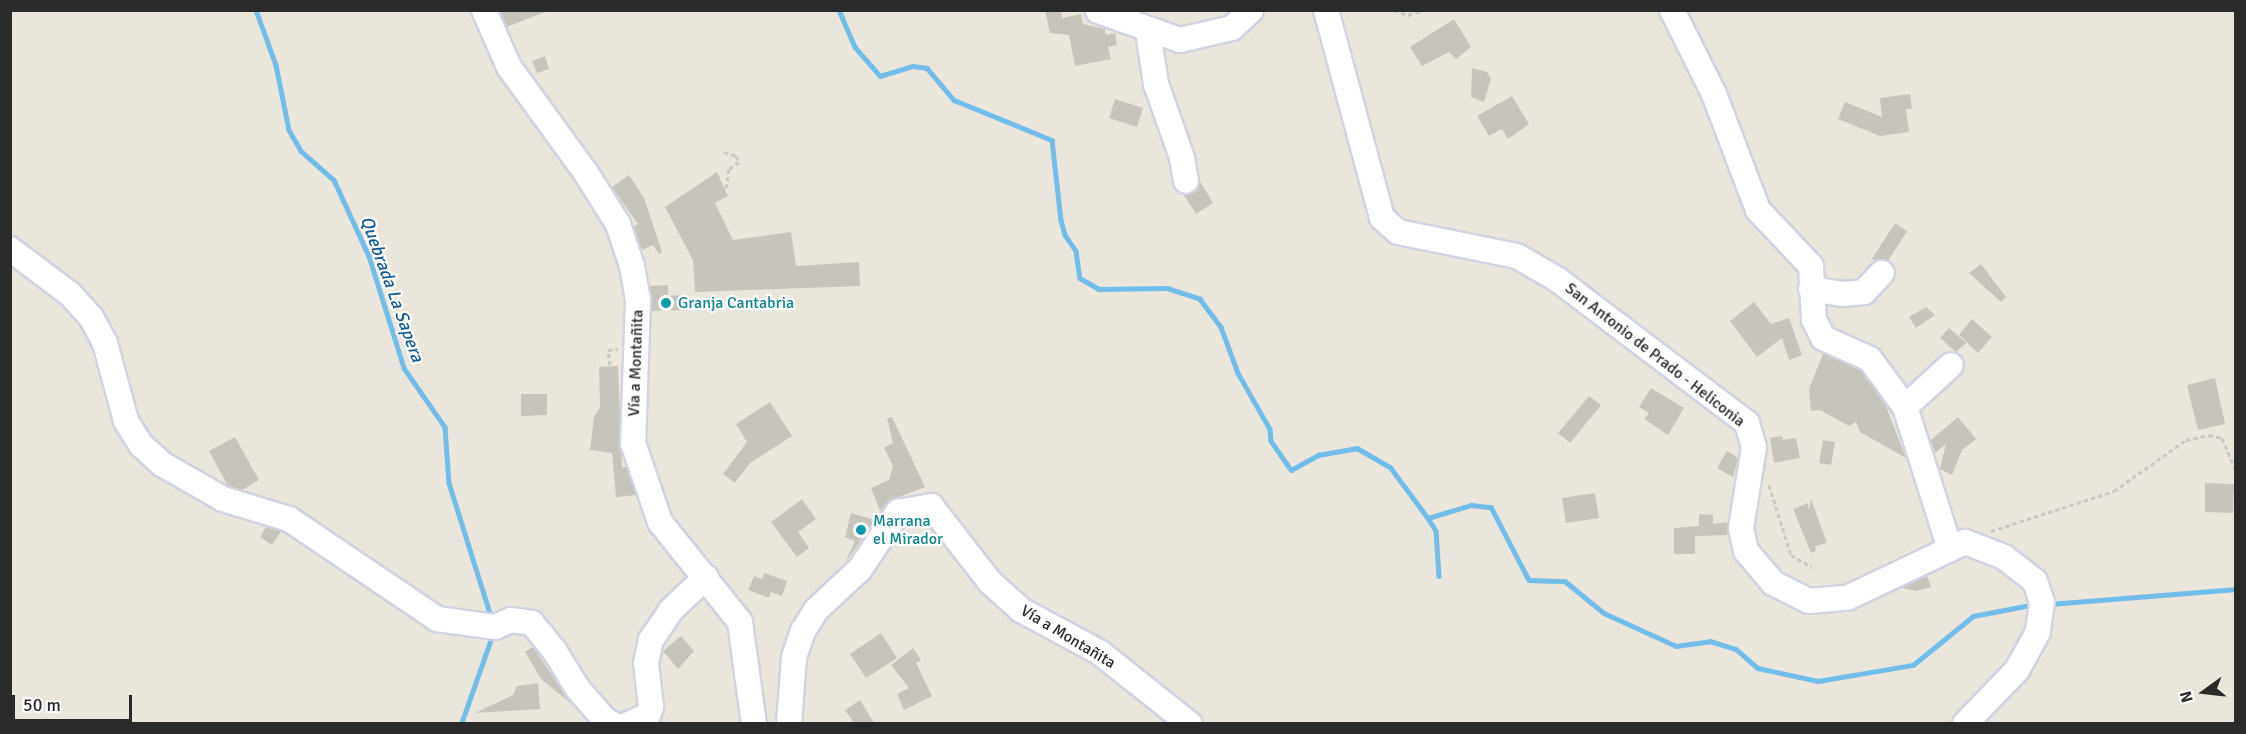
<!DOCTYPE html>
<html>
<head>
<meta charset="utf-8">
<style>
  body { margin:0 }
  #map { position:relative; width:2246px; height:734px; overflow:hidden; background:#ebe6dc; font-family:Signika,sans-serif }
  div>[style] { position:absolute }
  .stream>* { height:4.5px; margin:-2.25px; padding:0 2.25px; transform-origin:2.25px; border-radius:2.25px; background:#73bde9 }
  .building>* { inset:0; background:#c7c4bb }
  .path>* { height:3px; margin-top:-1.5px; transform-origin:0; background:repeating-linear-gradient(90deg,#c8c8c8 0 4.5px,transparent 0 7.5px) }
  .roads { filter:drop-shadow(2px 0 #d1d3e2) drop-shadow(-2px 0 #d1d3e2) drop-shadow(0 2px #d1d3e2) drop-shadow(0 -2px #d1d3e2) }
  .minor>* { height:24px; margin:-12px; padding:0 12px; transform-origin:12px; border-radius:12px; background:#fff }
  .dots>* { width:16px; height:16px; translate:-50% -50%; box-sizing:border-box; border:3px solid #fff; border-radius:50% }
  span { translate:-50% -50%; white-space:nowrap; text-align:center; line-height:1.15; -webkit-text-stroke:4.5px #fff; paint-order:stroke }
  .culture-label { font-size:16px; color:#0d838f }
  .left { translate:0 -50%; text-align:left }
  .street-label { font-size:16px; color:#2a2a2a }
  .water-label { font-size:18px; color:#135a94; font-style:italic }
  .frame { position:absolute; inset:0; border:12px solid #2a2a2a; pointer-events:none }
  .north { position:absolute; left:2174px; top:662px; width:60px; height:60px; -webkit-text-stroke:4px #fff; paint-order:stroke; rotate:255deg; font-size:16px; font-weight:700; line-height:24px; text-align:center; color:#2a2a2a }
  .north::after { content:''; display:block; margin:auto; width:21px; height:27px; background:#2a2a2a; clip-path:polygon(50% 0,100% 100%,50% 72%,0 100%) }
  .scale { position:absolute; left:12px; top:695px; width:120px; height:27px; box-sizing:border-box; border:3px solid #2a2a2a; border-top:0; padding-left:8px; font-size:18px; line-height:21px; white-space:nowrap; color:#2a2a2a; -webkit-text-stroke:4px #fff; paint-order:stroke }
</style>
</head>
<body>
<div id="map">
  <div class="stream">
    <div style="left:256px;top:10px;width:59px;rotate:70deg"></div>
    <div style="left:276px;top:65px;width:66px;rotate:78.7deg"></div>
    <div style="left:289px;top:130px;width:24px;rotate:60deg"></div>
    <div style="left:301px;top:151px;width:44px;rotate:41.3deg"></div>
    <div style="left:334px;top:180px;width:84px;rotate:65.3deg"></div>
    <div style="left:369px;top:256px;width:117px;rotate:72.6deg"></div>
    <div style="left:404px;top:368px;width:72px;rotate:55.2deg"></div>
    <div style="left:445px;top:427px;width:56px;rotate:85.9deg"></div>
    <div style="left:449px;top:483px;width:143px;rotate:72.5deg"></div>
    <div style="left:839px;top:10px;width:40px;rotate:66.6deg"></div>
    <div style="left:855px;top:47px;width:38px;rotate:49deg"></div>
    <div style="left:880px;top:76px;width:34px;rotate:-17deg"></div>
    <div style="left:913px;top:66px;width:14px;rotate:8deg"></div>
    <div style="left:927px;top:68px;width:42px;rotate:49.8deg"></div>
    <div style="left:954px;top:100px;width:106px;rotate:22.2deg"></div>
    <div style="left:1052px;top:140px;width:81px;rotate:83.6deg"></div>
    <div style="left:1061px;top:220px;width:16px;rotate:75deg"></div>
    <div style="left:1065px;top:235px;width:19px;rotate:55deg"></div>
    <div style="left:1076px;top:251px;width:27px;rotate:82deg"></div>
    <div style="left:1080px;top:278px;width:22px;rotate:30deg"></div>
    <div style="left:1099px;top:289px;width:68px;rotate:-0.8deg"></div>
    <div style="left:1167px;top:288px;width:35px;rotate:18deg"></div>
    <div style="left:1200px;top:299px;width:35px;rotate:53deg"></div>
    <div style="left:1221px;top:327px;width:49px;rotate:69.7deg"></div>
    <div style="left:1238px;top:373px;width:64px;rotate:60.3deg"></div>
    <div style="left:1270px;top:429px;width:12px;rotate:85deg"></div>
    <div style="left:1271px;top:441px;width:35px;rotate:55deg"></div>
    <div style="left:1291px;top:470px;width:31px;rotate:-29deg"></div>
    <div style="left:1318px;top:455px;width:40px;rotate:-10deg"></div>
    <div style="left:1357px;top:448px;width:39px;rotate:30deg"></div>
    <div style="left:1391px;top:468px;width:62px;rotate:53.5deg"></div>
    <div style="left:1428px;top:518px;width:45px;rotate:-16.8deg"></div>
    <div style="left:1471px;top:505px;width:20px;rotate:6deg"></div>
    <div style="left:1491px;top:507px;width:82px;rotate:62.5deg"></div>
    <div style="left:1529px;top:580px;width:36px;rotate:2deg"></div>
    <div style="left:1565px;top:581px;width:50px;rotate:39.4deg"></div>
    <div style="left:1604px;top:613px;width:79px;rotate:24.6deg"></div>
    <div style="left:1676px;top:646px;width:34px;rotate:-8deg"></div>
    <div style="left:1710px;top:641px;width:27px;rotate:17deg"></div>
    <div style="left:1736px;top:649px;width:29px;rotate:41deg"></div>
    <div style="left:1758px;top:668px;width:61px;rotate:12.2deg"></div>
    <div style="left:1818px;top:681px;width:96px;rotate:-9.6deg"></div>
    <div style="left:1913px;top:665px;width:77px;rotate:-39.2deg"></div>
    <div style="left:1973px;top:616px;width:58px;rotate:-10.9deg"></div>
    <div style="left:1428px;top:518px;width:15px;rotate:58deg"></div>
    <div style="left:1436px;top:531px;width:45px;rotate:86.2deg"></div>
    <div style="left:2050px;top:604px;width:187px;rotate:-4.6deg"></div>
    <div style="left:461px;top:724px;width:96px;rotate:-70.6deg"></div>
  </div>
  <div class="building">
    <div style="clip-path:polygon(500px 10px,548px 10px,548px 11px,507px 27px)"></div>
    <div style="clip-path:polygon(1045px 10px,1061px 10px,1062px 18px,1081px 14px,1083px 24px,1105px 29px,1106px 35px,1115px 33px,1117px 45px,1108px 47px,1111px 59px,1075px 66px,1069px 35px,1050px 33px)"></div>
    <div style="clip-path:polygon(1454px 19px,1471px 47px,1456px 59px,1449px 52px,1422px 66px,1410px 47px)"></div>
    <div style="clip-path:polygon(545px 56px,549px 69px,537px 73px,532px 61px)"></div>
    <div style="clip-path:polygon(1472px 68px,1487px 72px,1491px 79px,1484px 102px,1471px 97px)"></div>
    <div style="clip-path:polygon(1910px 94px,1912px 109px,1906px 109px,1909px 132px,1880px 136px,1838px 119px,1845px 102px,1882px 117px,1880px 98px)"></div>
    <div style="clip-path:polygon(1512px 96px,1529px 124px,1508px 139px,1502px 129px,1489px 136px,1477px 116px)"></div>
    <div style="clip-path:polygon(1115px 99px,1143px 108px,1137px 127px,1109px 118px)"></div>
    <div style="clip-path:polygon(717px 172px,728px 196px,715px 203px,733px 240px,791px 232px,796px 266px,859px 262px,860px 286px,695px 292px,693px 260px,665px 207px)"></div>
    <div style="clip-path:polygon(629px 175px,644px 198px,662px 252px,659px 254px,653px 245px,642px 250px,634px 226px,638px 224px,612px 187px)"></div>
    <div style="clip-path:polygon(1200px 181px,1213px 203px,1196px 214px,1184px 195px,1196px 192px)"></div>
    <div style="clip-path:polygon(1895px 223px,1907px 231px,1888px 261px,1875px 261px,1872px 259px)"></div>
    <div style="clip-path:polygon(1981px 264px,2006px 297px,2001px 302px,1969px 273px)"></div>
    <div style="clip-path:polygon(668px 285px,668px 296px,684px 295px,685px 310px,652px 311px,650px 286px)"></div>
    <div style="clip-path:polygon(1754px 302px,1771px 324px,1789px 318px,1802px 355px,1789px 360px,1782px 338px,1757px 357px,1730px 321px)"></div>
    <div style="clip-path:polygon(1926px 307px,1935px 315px,1916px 328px,1909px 317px)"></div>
    <div style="clip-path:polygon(1972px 319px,1992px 337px,1978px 353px,1959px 335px)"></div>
    <div style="clip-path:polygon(1949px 328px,1966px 343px,1956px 352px,1940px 338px)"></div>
    <div style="clip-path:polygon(1823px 354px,1861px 370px,1885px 404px,1906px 458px,1860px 432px,1856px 422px,1849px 426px,1820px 410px,1811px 411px,1809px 389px)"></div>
    <div style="clip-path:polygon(618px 366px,622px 468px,626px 467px,636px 495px,616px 497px,612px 453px,590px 450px,594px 417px,600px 407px,599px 367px)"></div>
    <div style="clip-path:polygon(2215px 378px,2225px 424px,2198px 430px,2187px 385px)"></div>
    <div style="clip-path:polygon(1651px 388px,1684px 408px,1668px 435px,1644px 419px,1649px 413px,1639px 407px)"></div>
    <div style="clip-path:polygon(521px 394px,547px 394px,547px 415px,521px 416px)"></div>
    <div style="clip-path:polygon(1589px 396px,1601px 405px,1570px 443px,1558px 433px)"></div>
    <div style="clip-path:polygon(770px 402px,792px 436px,750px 463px,735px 483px,723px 474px,747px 442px,736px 424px)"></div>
    <div style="clip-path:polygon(892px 417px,925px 487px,891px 500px,880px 511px,871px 488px,889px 480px,893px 466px,884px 448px,893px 443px,887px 418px)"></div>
    <div style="clip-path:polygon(1958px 417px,1976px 439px,1962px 450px,1952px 475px,1940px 469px,1946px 444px,1935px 453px,1931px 440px)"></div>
    <div style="clip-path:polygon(1782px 436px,1783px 440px,1796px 438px,1800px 458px,1774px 463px,1770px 438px)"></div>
    <div style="clip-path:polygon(235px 437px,259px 480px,242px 490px,228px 486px,209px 451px)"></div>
    <div style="clip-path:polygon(1823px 440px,1835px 442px,1831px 465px,1819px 463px)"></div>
    <div style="clip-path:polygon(1727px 451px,1738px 458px,1733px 477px,1717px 468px)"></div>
    <div style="clip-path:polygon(2205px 483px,2234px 484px,2233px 513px,2205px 512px)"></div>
    <div style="clip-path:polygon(1595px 493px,1599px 518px,1566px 523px,1562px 498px)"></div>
    <div style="clip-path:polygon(802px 499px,816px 519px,798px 532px,809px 548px,797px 557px,771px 522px)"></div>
    <div style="clip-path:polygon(1811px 499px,1827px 543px,1815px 546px,1816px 551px,1811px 553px,1793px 509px,1808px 503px,1809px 510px)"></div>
    <div style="clip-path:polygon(851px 513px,875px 520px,845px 563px,855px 541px,845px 537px)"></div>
    <div style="clip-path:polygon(1699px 514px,1713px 515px,1713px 524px,1727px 522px,1728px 535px,1695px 536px,1695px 554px,1674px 554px,1674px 528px,1699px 526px)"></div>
    <div style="clip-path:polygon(266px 527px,281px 531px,272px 545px,260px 537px)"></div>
    <div style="clip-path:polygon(764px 573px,787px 581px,782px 596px,771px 592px,769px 598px,748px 590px,754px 576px,762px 579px)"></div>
    <div style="clip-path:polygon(1927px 576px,1931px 587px,1916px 591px,1902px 588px)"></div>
    <div style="clip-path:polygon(881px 633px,897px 658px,866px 678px,850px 654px)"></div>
    <div style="clip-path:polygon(681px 636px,694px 651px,678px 669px,663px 651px)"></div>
    <div style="clip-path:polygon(533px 647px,566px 696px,574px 706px,541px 679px,525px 652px)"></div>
    <div style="clip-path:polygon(913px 648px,921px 660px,916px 663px,932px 696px,904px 710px,897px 694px,909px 688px,891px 665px)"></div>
    <div style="clip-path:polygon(538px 683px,540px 709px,475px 713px,513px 695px,517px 686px)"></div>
    <div style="clip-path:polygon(860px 700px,874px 723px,854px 723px,845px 710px)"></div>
  </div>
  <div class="path">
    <div style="left:1394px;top:10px;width:15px;rotate:20deg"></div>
    <div style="left:1408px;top:15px;width:17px;rotate:-17deg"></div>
    <div style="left:724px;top:152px;width:13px;rotate:18deg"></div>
    <div style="left:736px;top:156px;width:7px;rotate:63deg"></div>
    <div style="left:739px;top:162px;width:12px;rotate:145deg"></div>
    <div style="left:729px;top:169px;width:19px;rotate:99deg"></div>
    <div style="left:610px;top:365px;width:15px;rotate:-98deg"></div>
    <div style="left:608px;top:350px;width:10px;rotate:-6deg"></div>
    <div style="left:1769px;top:485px;width:73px;rotate:72.6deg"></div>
    <div style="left:1791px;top:555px;width:24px;rotate:30deg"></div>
    <div style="left:1991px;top:531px;width:129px;rotate:-18deg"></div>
    <div style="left:2114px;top:491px;width:88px;rotate:-35.3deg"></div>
    <div style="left:2186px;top:440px;width:24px;rotate:-12deg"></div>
    <div style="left:2209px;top:435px;width:13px;rotate:13deg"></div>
    <div style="left:2222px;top:438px;width:36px;rotate:67deg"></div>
  </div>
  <div class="roads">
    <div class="minor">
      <div style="left:484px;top:10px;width:62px;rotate:66.3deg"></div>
      <div style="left:509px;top:67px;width:131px;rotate:54deg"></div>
      <div style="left:586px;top:173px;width:60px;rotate:57.9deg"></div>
      <div style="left:618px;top:224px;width:44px;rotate:71.6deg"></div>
      <div style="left:632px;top:266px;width:36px;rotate:80deg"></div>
      <div style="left:638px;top:301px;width:142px;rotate:92deg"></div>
      <div style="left:633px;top:443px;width:83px;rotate:71.1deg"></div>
      <div style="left:660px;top:522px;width:128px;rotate:51.3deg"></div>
      <div style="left:740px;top:622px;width:103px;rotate:82.2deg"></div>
      <div style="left:1326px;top:10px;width:215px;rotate:74.9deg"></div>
      <div style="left:1382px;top:218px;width:21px;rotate:41deg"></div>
      <div style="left:1398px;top:232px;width:121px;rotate:11.4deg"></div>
      <div style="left:1517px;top:256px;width:48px;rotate:30.3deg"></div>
      <div style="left:1558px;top:280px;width:237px;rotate:37.1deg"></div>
      <div style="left:1747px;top:423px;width:25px;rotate:74deg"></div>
      <div style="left:1754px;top:447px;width:82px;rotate:99.1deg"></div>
      <div style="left:1741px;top:528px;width:24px;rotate:78deg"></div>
      <div style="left:1746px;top:551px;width:42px;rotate:49.8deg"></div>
      <div style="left:1773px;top:583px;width:40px;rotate:26.6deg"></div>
      <div style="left:1809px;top:601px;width:38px;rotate:-5deg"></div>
      <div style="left:1847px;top:598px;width:131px;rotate:-25.4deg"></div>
      <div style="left:1965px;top:542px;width:42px;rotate:21deg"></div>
      <div style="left:2004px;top:557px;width:39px;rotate:38deg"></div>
      <div style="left:2035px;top:581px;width:22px;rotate:72deg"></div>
      <div style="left:2042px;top:602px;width:30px;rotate:98deg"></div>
      <div style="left:2038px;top:632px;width:43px;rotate:118.9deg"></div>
      <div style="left:2017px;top:670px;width:75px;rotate:133.9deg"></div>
      <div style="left:1672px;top:10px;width:94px;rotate:63.4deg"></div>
      <div style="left:1714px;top:94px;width:124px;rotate:69.2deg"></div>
      <div style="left:1758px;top:210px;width:77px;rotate:46.6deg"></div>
      <div style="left:1811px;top:266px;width:54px;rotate:86.8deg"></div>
      <div style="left:1814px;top:320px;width:20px;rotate:63deg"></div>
      <div style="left:1823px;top:338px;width:51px;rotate:24.1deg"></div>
      <div style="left:1870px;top:359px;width:59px;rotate:53.9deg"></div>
      <div style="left:1905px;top:407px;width:149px;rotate:72.4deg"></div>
      <div style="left:1098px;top:11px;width:87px;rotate:19.5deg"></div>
      <div style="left:1180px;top:40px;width:53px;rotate:-13deg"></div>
      <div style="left:1232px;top:28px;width:26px;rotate:-43deg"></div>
      <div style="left:1148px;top:32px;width:53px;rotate:81.3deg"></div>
      <div style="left:1156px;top:84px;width:78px;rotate:70.6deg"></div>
      <div style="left:1182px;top:158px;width:23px;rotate:80deg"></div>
      <div style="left:10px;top:249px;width:75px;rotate:36.9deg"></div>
      <div style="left:70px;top:294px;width:31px;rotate:48deg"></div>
      <div style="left:91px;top:317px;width:30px;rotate:62deg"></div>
      <div style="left:105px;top:343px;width:81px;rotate:74.9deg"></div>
      <div style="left:126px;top:421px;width:28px;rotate:58deg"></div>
      <div style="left:141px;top:445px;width:28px;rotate:42deg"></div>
      <div style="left:162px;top:464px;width:70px;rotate:29.8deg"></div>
      <div style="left:223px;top:499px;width:69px;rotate:16.9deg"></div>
      <div style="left:289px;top:519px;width:179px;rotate:34deg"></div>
      <div style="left:437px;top:619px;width:59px;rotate:7.9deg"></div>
      <div style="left:495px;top:627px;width:17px;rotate:-24deg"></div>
      <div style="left:511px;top:620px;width:21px;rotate:8deg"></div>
      <div style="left:532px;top:623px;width:35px;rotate:51deg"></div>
      <div style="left:554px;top:650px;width:46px;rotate:58.4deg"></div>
      <div style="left:578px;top:689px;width:41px;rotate:48.9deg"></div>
      <div style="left:605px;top:720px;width:9px;rotate:27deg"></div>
      <div style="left:1811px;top:289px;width:31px;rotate:9deg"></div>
      <div style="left:1842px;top:294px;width:22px;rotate:-5deg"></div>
      <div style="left:1864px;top:292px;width:26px;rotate:-47deg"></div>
      <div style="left:1905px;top:407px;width:62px;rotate:-42.4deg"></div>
      <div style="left:629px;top:724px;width:21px;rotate:-25deg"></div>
      <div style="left:648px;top:715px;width:9px;rotate:-69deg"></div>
      <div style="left:651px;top:707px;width:44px;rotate:-96.5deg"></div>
      <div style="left:646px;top:663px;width:24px;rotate:-78deg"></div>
      <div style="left:651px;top:640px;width:36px;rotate:-56deg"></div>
      <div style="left:671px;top:610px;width:48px;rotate:-43.3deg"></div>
      <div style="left:789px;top:724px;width:67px;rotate:-85.7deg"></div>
      <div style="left:794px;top:657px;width:28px;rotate:-71deg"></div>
      <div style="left:803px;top:631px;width:26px;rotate:-58deg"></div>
      <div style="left:817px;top:609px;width:59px;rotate:-42.9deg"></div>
      <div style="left:860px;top:569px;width:69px;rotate:-56.3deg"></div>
      <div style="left:898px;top:512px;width:34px;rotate:-10deg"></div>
      <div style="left:931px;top:506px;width:96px;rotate:52.2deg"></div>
      <div style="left:990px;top:582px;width:42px;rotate:42.1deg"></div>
      <div style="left:1021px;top:610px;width:89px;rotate:28.3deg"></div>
      <div style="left:1099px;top:652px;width:116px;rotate:38.4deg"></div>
    </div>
  </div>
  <div class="dots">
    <div style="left:666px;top:303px;background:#0f9aa8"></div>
    <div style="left:861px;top:530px;background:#0f9aa8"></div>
  </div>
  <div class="culture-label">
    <span class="left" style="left:678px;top:303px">Granja Cantabria</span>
    <span class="left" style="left:873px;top:530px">Marrana<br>el Mirador</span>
  </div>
  <div class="street-label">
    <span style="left:1655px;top:355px;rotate:38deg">San Antonio de Prado - Heliconia</span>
    <span style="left:636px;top:363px;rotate:-88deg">Vía a Montañita</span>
    <span style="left:1068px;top:637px;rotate:31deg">Vía a Montañita</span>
  </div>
  <div class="water-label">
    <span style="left:392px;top:289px;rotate:70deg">Quebrada La Sapera</span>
  </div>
  <div class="frame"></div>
  <div class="north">N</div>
  <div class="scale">50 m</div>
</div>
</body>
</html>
